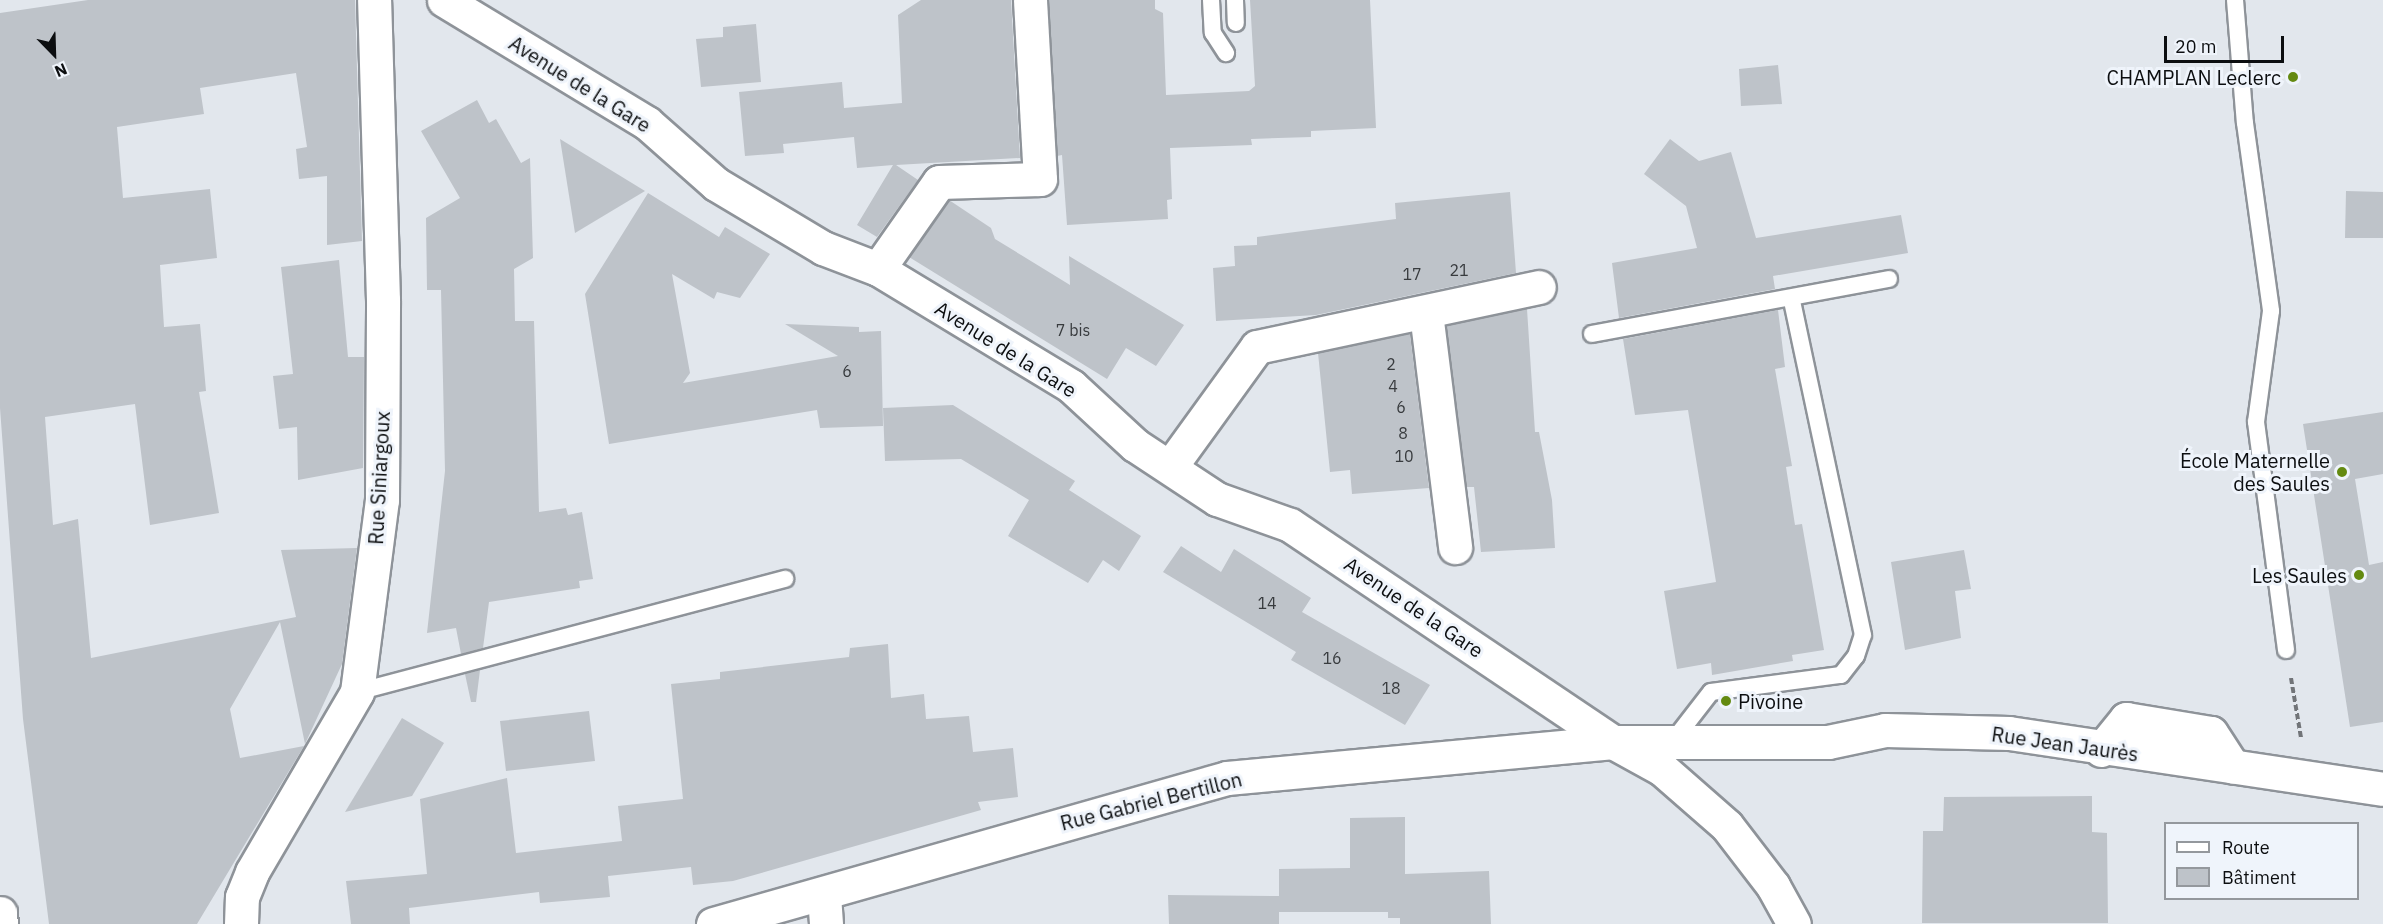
<!DOCTYPE html>
<html>
<head>
<meta charset="utf-8">
<style>
  body { margin:0 }
  #map { position:relative; width:2383px; height:924px; overflow:hidden; background:#e2e7ed; font-family:"IBM Plex Sans",sans-serif }
  div>[style] { position:absolute }
  .building>* { inset:0; background:#bec3c9 }
  .path>* { height:4px; margin-top:-2px; transform-origin:0; background:repeating-linear-gradient(90deg,#717478 0 6px,transparent 0 9px) }
  .roads { filter:drop-shadow(2px 0 #8e9399) drop-shadow(-2px 0 #8e9399) drop-shadow(0 2px #8e9399) drop-shadow(0 -2px #8e9399) }
  .service>* { height:16px; margin:-8px; padding:0 8px; transform-origin:8px; border-radius:8px; background:#fff }
  .minor>* { height:33px; margin:-16.5px; padding:0 16.5px; transform-origin:16.5px; border-radius:16.5px; background:#fff }
  .tertiary>* { height:33px; margin:-16.5px; padding:0 16.5px; transform-origin:16.5px; border-radius:16.5px; background:#fff }
  .secondary>* { height:33px; margin:-16.5px; padding:0 16.5px; transform-origin:16.5px; border-radius:16.5px; background:#fff }
  .dots>* { width:16px; height:16px; translate:-50% -50%; box-sizing:border-box; border:3px solid #eff4fb; border-radius:50% }
  span { translate:-50% -50%; white-space:nowrap; text-align:center; line-height:1.15; -webkit-text-stroke:6px #eff4fb; paint-order:stroke }
  .number-label { font-size:16px; color:#383b3e }
  .number-label span { -webkit-text-stroke-width:0 }
  .poi-label { font-size:20px; color:#0c0e10 }
  .right { translate:-100% -50%; text-align:right }
  .left { translate:0 -50%; text-align:left }
  .street-label { font-size:20px; color:#0c0e10 }
  .legend { position:absolute; left:2164px; top:822px; width:195px; height:78px; box-sizing:border-box; background:#eff4fb; border:2px solid #94989d; margin:0; padding:8px 10px; list-style:none; font-size:18px; color:#0c0e10 }
  .legend li { display:flex; align-items:center; gap:12px; height:30px }
  .legend b { width:30px; border:2px solid #94989d }
  .north { position:absolute; left:24px; top:24px; width:60px; height:60px; -webkit-text-stroke:4px #eff4fb; paint-order:stroke; rotate:157deg; font-size:16px; font-weight:700; line-height:24px; text-align:center; color:#0c0e10 }
  .north::after { content:''; display:block; margin:auto; width:21px; height:27px; background:#0c0e10; clip-path:polygon(50% 0,100% 100%,50% 72%,0 100%) }
  .scale { position:absolute; left:2164px; top:36px; width:120px; height:27px; box-sizing:border-box; border:3px solid #0c0e10; border-top:0; padding-left:8px; font-size:18px; line-height:21px; white-space:nowrap; color:#0c0e10; -webkit-text-stroke:4px #eff4fb; paint-order:stroke }
</style>
</head>
<body>
<div id="map">
  <div class="building">
    <div style="clip-path:polygon(88px 0,355px 0,362px 241px,327px 245px,327px 176px,299px 179px,296px 149px,307px 147px,296px 73px,200px 88px,204px 114px,117px 127px,123px 198px,210px 189px,217px 258px,160px 265px,164px 327px,200px 324px,206px 391px,199px 392px,219px 513px,150px 525px,135px 404px,45px 417px,53px 525px,78px 519px,91px 658px,296px 617px,281px 550px,357px 548px,342px 664px,305px 744px,280px 622px,230px 709px,240px 758px,304px 746px,197px 924px,49px 924px,23px 719px,0 408px,0 13px)"></div>
    <div style="clip-path:polygon(921px 0,1011px 0,1020px 158px,896px 165px,918px 180px,877px 237px,857px 225px,893px 165px,857px 168px,854px 137px,783px 144px,784px 153px,745px 156px,739px 92px,842px 82px,844px 108px,902px 103px,898px 15px)"></div>
    <div style="clip-path:polygon(1049px 0,1155px 0,1155px 9px,1163px 13px,1166px 95px,1249px 91px,1255px 86px,1250px 0,1370px 0,1376px 128px,1311px 131px,1311px 137px,1251px 139px,1252px 145px,1170px 148px,1172px 199px,1167px 200px,1168px 219px,1067px 225px,1062px 155px,1057px 156px)"></div>
    <div style="clip-path:polygon(756px 24px,761px 82px,701px 87px,696px 39px,723px 37px,723px 27px)"></div>
    <div style="clip-path:polygon(1778px 65px,1782px 104px,1741px 106px,1739px 69px)"></div>
    <div style="clip-path:polygon(477px 100px,489px 123px,496px 119px,521px 163px,530px 158px,533px 258px,514px 269px,515px 321px,534px 321px,539px 512px,566px 508px,568px 515px,582px 512px,593px 579px,579px 581px,580px 588px,489px 602px,483px 648px,461px 654px,456px 628px,427px 633px,445px 471px,441px 290px,427px 290px,426px 218px,460px 198px,421px 131px)"></div>
    <div style="clip-path:polygon(560px 139px,645px 191px,575px 233px)"></div>
    <div style="clip-path:polygon(1670px 139px,1699px 161px,1731px 152px,1756px 238px,1901px 215px,1908px 253px,1773px 276px,1775px 289px,1619px 318px,1612px 263px,1697px 248px,1686px 206px,1644px 174px)"></div>
    <div style="clip-path:polygon(2346px 191px,2383px 192px,2383px 238px,2345px 238px)"></div>
    <div style="clip-path:polygon(1510px 192px,1516px 273px,1316px 315px,1216px 321px,1213px 268px,1235px 266px,1234px 246px,1257px 245px,1257px 237px,1396px 219px,1395px 203px)"></div>
    <div style="clip-path:polygon(648px 193px,719px 237px,725px 227px,770px 254px,740px 298px,717px 292px,714px 299px,672px 274px,690px 373px,683px 383px,838px 356px,785px 324px,859px 327px,859px 332px,881px 331px,883px 426px,820px 428px,817px 410px,609px 444px,585px 294px)"></div>
    <div style="clip-path:polygon(949px 200px,991px 228px,995px 239px,1070px 285px,1069px 256px,1184px 325px,1156px 366px,1126px 348px,1107px 379px,909px 257px)"></div>
    <div style="clip-path:polygon(339px 260px,348px 357px,364px 357px,363px 468px,298px 480px,297px 427px,279px 429px,273px 376px,293px 374px,281px 267px)"></div>
    <div style="clip-path:polygon(1527px 309px,1535px 432px,1539px 432px,1552px 500px,1555px 548px,1481px 552px,1474px 487px,1466px 487px,1446px 326px)"></div>
    <div style="clip-path:polygon(1778px 310px,1785px 367px,1775px 369px,1792px 466px,1786px 467px,1795px 525px,1802px 524px,1824px 650px,1792px 655px,1793px 661px,1712px 675px,1711px 663px,1677px 669px,1664px 591px,1716px 582px,1688px 410px,1635px 415px,1623px 339px)"></div>
    <div style="clip-path:polygon(1410px 334px,1429px 488px,1352px 494px,1350px 470px,1330px 472px,1318px 353px)"></div>
    <div style="clip-path:polygon(953px 405px,1075px 481px,1069px 490px,1141px 536px,1119px 571px,1103px 560px,1088px 583px,1008px 536px,1029px 500px,961px 459px,885px 461px,883px 408px)"></div>
    <div style="clip-path:polygon(2383px 412px,2383px 474px,2355px 479px,2369px 565px,2383px 562px,2383px 722px,2350px 727px,2303px 424px)"></div>
    <div style="clip-path:polygon(1181px 546px,1221px 572px,1234px 549px,1311px 598px,1302px 612px,1430px 685px,1405px 725px,1291px 660px,1296px 652px,1163px 572px)"></div>
    <div style="clip-path:polygon(1964px 550px,1971px 589px,1955px 591px,1961px 638px,1905px 650px,1891px 562px)"></div>
    <div style="clip-path:polygon(888px 644px,891px 698px,924px 694px,926px 719px,969px 716px,973px 752px,1013px 748px,1018px 797px,978px 802px,981px 810px,733px 881px,693px 885px,691px 867px,608px 876px,610px 897px,540px 903px,539px 892px,409px 908px,410px 924px,351px 924px,346px 881px,427px 874px,420px 799px,507px 778px,516px 853px,622px 841px,618px 806px,683px 799px,671px 684px,720px 679px,720px 672px,849px 657px,850px 648px)"></div>
    <div style="clip-path:polygon(480px 670px,476px 702px,471px 702px,465px 674px)"></div>
    <div style="clip-path:polygon(589px 711px,595px 761px,506px 771px,500px 721px)"></div>
    <div style="clip-path:polygon(402px 718px,444px 743px,412px 796px,345px 812px)"></div>
    <div style="clip-path:polygon(2092px 796px,2092px 832px,2107px 833px,2108px 923px,1922px 923px,1923px 831px,1943px 831px,1944px 797px)"></div>
    <div style="clip-path:polygon(1405px 817px,1405px 874px,1489px 871px,1491px 924px,1400px 924px,1400px 918px,1388px 918px,1388px 912px,1279px 912px,1279px 924px,1169px 924px,1168px 895px,1279px 896px,1279px 869px,1350px 868px,1350px 818px)"></div>
  </div>
  <div class="path">
    <div style="left:2291px;top:678px;width:61px;rotate:80.5deg"></div>
  </div>
  <div class="roads">
    <div class="service">
      <div style="left:1211px;top:0;width:33px;rotate:87deg"></div>
      <div style="left:1213px;top:33px;width:24px;rotate:57deg"></div>
      <div style="left:1235px;top:0;width:23px;rotate:88deg"></div>
      <div style="left:2235px;top:0;width:123px;rotate:85.4deg"></div>
      <div style="left:2245px;top:123px;width:190px;rotate:82.1deg"></div>
      <div style="left:2271px;top:311px;width:112px;rotate:97.7deg"></div>
      <div style="left:2256px;top:422px;width:230px;rotate:82.5deg"></div>
      <div style="left:1592px;top:334px;width:302px;rotate:-10.5deg"></div>
      <div style="left:357px;top:692px;width:443px;rotate:-14.8deg"></div>
      <div style="left:1673px;top:741px;width:62px;rotate:-52.2deg"></div>
      <div style="left:1711px;top:692px;width:131px;rotate:-7.5deg"></div>
      <div style="left:1841px;top:675px;width:24px;rotate:-52deg"></div>
      <div style="left:1856px;top:656px;width:22px;rotate:-72deg"></div>
      <div style="left:1863px;top:635px;width:342px;rotate:-102deg"></div>
    </div>
    <div class="minor">
      <div style="left:444px;top:0;width:237px;rotate:31.2deg"></div>
      <div style="left:647px;top:123px;width:92px;rotate:41.5deg"></div>
      <div style="left:716px;top:184px;width:125px;rotate:30.9deg"></div>
      <div style="left:823px;top:248px;width:59px;rotate:20.9deg"></div>
      <div style="left:878px;top:269px;width:226px;rotate:31.2deg"></div>
      <div style="left:1071px;top:386px;width:87px;rotate:42.7deg"></div>
      <div style="left:1135px;top:445px;width:98px;rotate:33.4deg"></div>
      <div style="left:1217px;top:499px;width:77px;rotate:19.6deg"></div>
      <div style="left:1290px;top:525px;width:389px;rotate:33.9deg"></div>
      <div style="left:1613px;top:742px;width:56px;rotate:28.9deg"></div>
      <div style="left:1662px;top:769px;width:86px;rotate:41.2deg"></div>
      <div style="left:1727px;top:826px;width:76px;rotate:52.5deg"></div>
      <div style="left:1773px;top:886px;width:43px;rotate:61.1deg"></div>
      <div style="left:878px;top:269px;width:106px;rotate:-55deg"></div>
      <div style="left:939px;top:182px;width:101px;rotate:-1.7deg"></div>
      <div style="left:1040px;top:179px;width:179px;rotate:-93.2deg"></div>
      <div style="left:1426px;top:313px;width:236px;rotate:82.9deg"></div>
      <div style="left:1170px;top:467px;width:148px;rotate:-54.1deg"></div>
      <div style="left:1257px;top:347px;width:288px;rotate:-12deg"></div>
      <div style="left:2101px;top:750px;width:40px;rotate:-51deg"></div>
      <div style="left:2126px;top:719px;width:86px;rotate:9.4deg"></div>
      <div style="left:2211px;top:733px;width:40px;rotate:57.1deg"></div>
      <div style="left:824px;top:895px;width:29px;rotate:86deg"></div>
      <div style="left:241px;top:924px;width:27px;rotate:-88deg"></div>
      <div style="left:242px;top:897px;width:27px;rotate:-68deg"></div>
      <div style="left:252px;top:872px;width:208px;rotate:-59.7deg"></div>
      <div style="left:357px;top:692px;width:194px;rotate:-82.6deg"></div>
      <div style="left:382px;top:500px;width:200px;rotate:-89.7deg"></div>
      <div style="left:383px;top:300px;width:300px;rotate:-91.7deg"></div>
    </div>
    <div class="tertiary">
      <div style="left:0;top:913px;width:11px;rotate:85deg"></div>
    </div>
    <div class="secondary">
      <div style="left:713px;top:924px;width:534px;rotate:-15.86deg"></div>
      <div style="left:1227px;top:778px;width:388px;rotate:-5.3deg"></div>
      <div style="left:1613px;top:742px;width:215px"></div>
      <div style="left:1828px;top:742px;width:58px;rotate:-11.9deg"></div>
      <div style="left:1885px;top:730px;width:124px;rotate:1.4deg"></div>
      <div style="left:2009px;top:733px;width:378px;rotate:8.5deg"></div>
    </div>
  </div>
  <div class="dots">
    <div style="left:2293px;top:77px;background:#648a11"></div>
    <div style="left:2342px;top:472px;background:#648a11"></div>
    <div style="left:2359px;top:575px;background:#648a11"></div>
    <div style="left:1726px;top:701px;background:#648a11"></div>
  </div>
  <div class="number-label">
    <span style="left:1459px;top:270px">21</span>
    <span style="left:1412px;top:274px">17</span>
    <span style="left:1073px;top:330px">7 bis</span>
    <span style="left:1391px;top:364px">2</span>
    <span style="left:847px;top:371px">6</span>
    <span style="left:1393px;top:386px">4</span>
    <span style="left:1401px;top:407px">6</span>
    <span style="left:1403px;top:433px">8</span>
    <span style="left:1404px;top:456px">10</span>
    <span style="left:1267px;top:603px">14</span>
    <span style="left:1332px;top:658px">16</span>
    <span style="left:1391px;top:688px">18</span>
  </div>
  <div class="poi-label">
    <span class="right" style="left:2281px;top:77px">CHAMPLAN Leclerc</span>
    <span class="right" style="left:2330px;top:472px">École Maternelle<br>des Saules</span>
    <span class="right" style="left:2347px;top:575px">Les Saules</span>
    <span class="left" style="left:1738px;top:701px">Pivoine</span>
  </div>
  <div class="street-label">
    <span style="left:580px;top:84px;rotate:32deg">Avenue de la Gare</span>
    <span style="left:1006px;top:349px;rotate:32deg">Avenue de la Gare</span>
    <span style="left:379px;top:478px;rotate:-87deg">Rue Siniargoux</span>
    <span style="left:1414px;top:607px;rotate:34deg">Avenue de la Gare</span>
    <span style="left:2065px;top:744px;rotate:8deg">Rue Jean Jaurès</span>
    <span style="left:1151px;top:801px;rotate:-14deg">Rue Gabriel Bertillon</span>
  </div>
  <ul class="legend">
  <li><b style="height:8px;background:#fff"></b>Route</li>
  <li><b style="height:16px;background:#bec3c9"></b>Bâtiment</li>
  </ul>
  <div class="north">N</div>
  <div class="scale">20 m</div>
</div>
</body>
</html>
